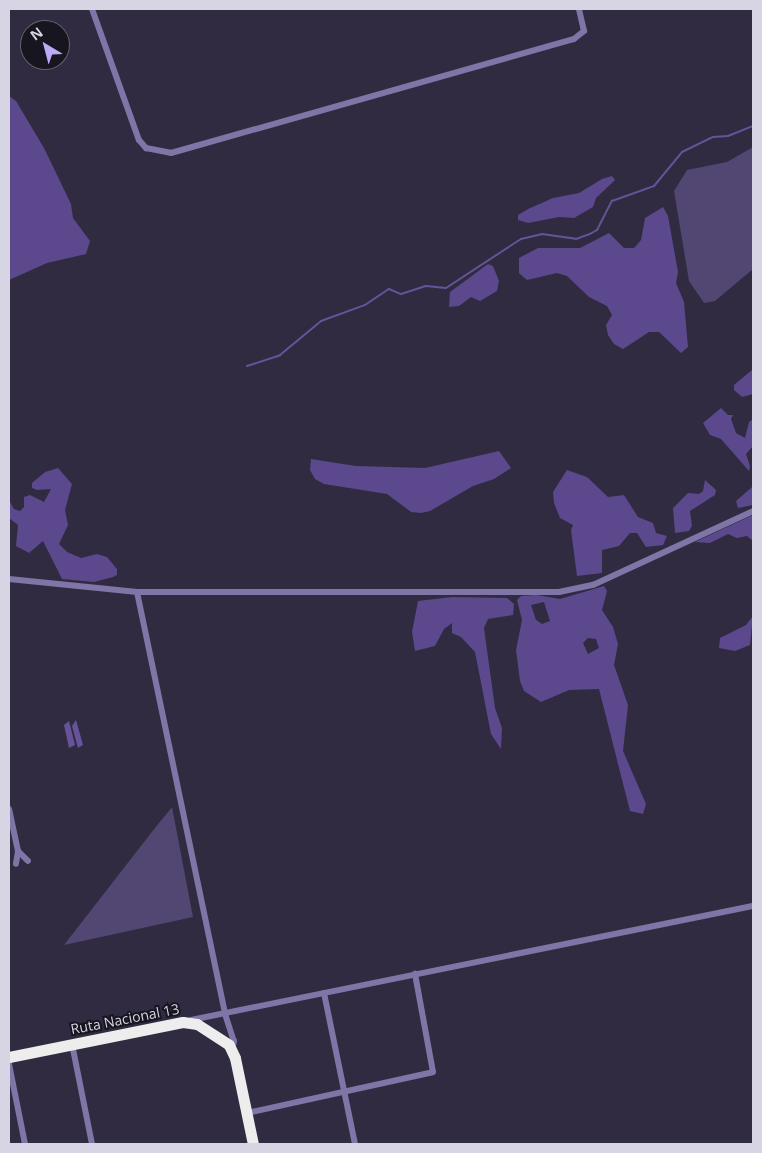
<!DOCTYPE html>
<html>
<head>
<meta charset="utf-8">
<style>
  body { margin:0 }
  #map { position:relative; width:762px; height:1153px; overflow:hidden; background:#302b40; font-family:"Open Sans",sans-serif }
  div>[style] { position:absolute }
  .green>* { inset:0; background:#514772 }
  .forest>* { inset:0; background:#5b488d }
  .water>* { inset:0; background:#665399 }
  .stream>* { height:2px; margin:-1px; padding:0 1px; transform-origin:1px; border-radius:1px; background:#665399 }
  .street>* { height:6px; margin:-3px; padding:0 3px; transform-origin:3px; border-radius:3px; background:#8075a7 }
  .highway>* { height:11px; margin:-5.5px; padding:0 5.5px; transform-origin:5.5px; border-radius:5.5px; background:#ededed }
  span { translate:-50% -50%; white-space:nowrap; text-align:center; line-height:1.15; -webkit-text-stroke:4px #17151f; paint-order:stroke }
  .street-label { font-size:14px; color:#d7d5e3 }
  .frame { position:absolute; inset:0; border:10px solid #d7d5e3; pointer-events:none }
  .north { position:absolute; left:20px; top:20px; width:50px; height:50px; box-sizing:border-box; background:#17151f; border:1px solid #64626d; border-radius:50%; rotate:323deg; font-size:14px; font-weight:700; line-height:20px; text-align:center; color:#d7d5e3 }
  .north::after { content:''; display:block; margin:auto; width:18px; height:22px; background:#bbaaf6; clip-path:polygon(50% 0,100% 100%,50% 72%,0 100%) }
</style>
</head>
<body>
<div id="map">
  <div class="green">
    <div style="clip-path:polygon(753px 147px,753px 269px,715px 301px,704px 303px,689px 281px,674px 191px,687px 170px,727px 162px)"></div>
    <div style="clip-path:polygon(172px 807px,193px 917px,64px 945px,151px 833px)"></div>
  </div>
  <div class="forest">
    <div style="clip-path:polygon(9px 96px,16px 101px,44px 148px,71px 204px,73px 218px,90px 241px,86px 254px,47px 263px,9px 280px)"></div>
    <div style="clip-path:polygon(612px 176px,615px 180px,596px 198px,593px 207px,574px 218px,559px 217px,528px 223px,518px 220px,518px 215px,528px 209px,553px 198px,579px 193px,602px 179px)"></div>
    <div style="clip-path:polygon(663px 207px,668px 216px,678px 272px,676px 283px,684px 302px,688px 347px,681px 353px,659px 332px,649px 332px,623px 349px,614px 344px,608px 335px,606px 325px,612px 315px,607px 306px,589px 297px,567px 276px,557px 273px,527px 280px,519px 273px,519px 258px,538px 248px,580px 248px,609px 233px,624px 248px,634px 248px,641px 240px,645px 218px)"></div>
    <div style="clip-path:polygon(488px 264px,493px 266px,499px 281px,497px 291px,480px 301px,471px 297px,459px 306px,449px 307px,450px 292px)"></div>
    <div style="clip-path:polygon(753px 369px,753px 394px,742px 397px,734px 390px,734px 385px)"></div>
    <div style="clip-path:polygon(721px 408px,728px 415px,733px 415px,731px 419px,736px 433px,745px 438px,749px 422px,753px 419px,753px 446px,746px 454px,750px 466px,749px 471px,721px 439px,710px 435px,703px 423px)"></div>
    <div style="clip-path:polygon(499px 451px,511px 468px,494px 479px,473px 486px,430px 511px,421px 513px,411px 512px,387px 494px,324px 484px,315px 479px,310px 470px,311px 459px,356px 466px,425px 468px)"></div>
    <div style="clip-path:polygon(58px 468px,72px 484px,65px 510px,68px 525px,59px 544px,67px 552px,81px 558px,97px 554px,107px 557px,117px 569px,117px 575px,113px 577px,94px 582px,62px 579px,43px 541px,29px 553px,16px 546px,18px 525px,9px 518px,9px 500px,14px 509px,20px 511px,24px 507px,24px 497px,30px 495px,44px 502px,51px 489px,37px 490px,32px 488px,32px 483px,45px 472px)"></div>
    <div style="clip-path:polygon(567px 470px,587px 477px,608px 497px,624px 495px,638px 517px,653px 523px,656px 533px,667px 536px,663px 545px,646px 547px,637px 533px,630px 533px,619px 546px,602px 550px,602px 573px,577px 576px,571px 530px,573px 525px,560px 518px,554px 503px,553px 492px)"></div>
    <div style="clip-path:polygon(753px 474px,753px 505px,738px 508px,736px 501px,752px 487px)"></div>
    <div style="clip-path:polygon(705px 480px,716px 490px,715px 495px,690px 511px,692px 526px,689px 531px,675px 533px,673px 508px,688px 493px,699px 494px,703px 491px)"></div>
    <div style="clip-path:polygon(753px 515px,753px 541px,747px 536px,737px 538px,728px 534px,710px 543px,695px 542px)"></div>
    <div style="clip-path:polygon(evenodd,604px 586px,607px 591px,602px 610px,613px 627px,618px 644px,614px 665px,628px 705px,623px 751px,646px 804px,643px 814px,630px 811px,599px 689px,569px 690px,541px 702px,524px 691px,520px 681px,516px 650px,522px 620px,517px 600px,521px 596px,536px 595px,560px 599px,604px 586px,544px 602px,550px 621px,542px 624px,536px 620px,531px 605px,544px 602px,604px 586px,588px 638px,596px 639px,599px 648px,588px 654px,583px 643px,588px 638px)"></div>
    <div style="clip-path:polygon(452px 597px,507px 598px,514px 604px,513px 615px,488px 619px,484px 628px,495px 708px,502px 728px,501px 749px,491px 734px,475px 652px,461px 637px,452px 633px,452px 623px,444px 629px,435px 646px,415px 651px,412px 632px,418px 601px)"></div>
    <div style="clip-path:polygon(753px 616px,750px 645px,735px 651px,719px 648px,720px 638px,746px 625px)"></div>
  </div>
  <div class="water">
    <div style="clip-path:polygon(76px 720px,83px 745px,78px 748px,72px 726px)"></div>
    <div style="clip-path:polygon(69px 721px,75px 745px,69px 748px,64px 725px)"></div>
  </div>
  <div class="stream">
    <div style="left:247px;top:366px;width:35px;rotate:-18deg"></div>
    <div style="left:280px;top:355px;width:53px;rotate:-39.7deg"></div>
    <div style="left:321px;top:321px;width:47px;rotate:-20deg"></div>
    <div style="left:365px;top:305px;width:29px;rotate:-34deg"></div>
    <div style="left:389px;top:289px;width:13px;rotate:23deg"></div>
    <div style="left:401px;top:294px;width:26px;rotate:-18deg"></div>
    <div style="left:426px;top:286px;width:20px;rotate:6deg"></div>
    <div style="left:446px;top:288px;width:90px;rotate:-33.2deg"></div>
    <div style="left:521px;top:239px;width:22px;rotate:-13deg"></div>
    <div style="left:542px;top:234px;width:34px;rotate:8deg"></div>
    <div style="left:576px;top:239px;width:15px;rotate:-20deg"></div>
    <div style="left:590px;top:234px;width:8px;rotate:-30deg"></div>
    <div style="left:597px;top:230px;width:33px;rotate:-63deg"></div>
    <div style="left:612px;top:201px;width:45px;rotate:-19.7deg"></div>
    <div style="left:654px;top:186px;width:44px;rotate:-50.5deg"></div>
    <div style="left:682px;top:152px;width:34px;rotate:-26deg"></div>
    <div style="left:713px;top:137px;width:15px;rotate:-4deg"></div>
    <div style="left:728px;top:136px;width:27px;rotate:-22deg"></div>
  </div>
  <div class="street">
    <div style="left:92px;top:9px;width:139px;rotate:70.3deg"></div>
    <div style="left:139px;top:140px;width:11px;rotate:49deg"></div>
    <div style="left:146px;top:148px;width:25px;rotate:11deg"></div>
    <div style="left:171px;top:153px;width:419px;rotate:-15.8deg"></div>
    <div style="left:574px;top:39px;width:13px;rotate:-39deg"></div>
    <div style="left:584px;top:31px;width:23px;rotate:-103deg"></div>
    <div style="left:9px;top:579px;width:129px;rotate:5.8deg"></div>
    <div style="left:137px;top:592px;width:422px"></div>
    <div style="left:559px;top:592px;width:35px;rotate:-12deg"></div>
    <div style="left:593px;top:585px;width:176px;rotate:-24.8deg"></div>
    <div style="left:137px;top:592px;width:431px;rotate:78.2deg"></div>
    <div style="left:225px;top:1014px;width:28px;rotate:72deg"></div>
    <div style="left:234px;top:1041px;width:10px;rotate:101deg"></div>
    <div style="left:9px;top:809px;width:43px;rotate:77.9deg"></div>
    <div style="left:18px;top:851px;width:13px;rotate:99deg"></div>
    <div style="left:18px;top:851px;width:14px;rotate:45deg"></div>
    <div style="left:324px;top:993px;width:154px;rotate:78.4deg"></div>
    <div style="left:191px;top:1020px;width:573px;rotate:-11.47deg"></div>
    <div style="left:72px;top:1044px;width:102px;rotate:78.7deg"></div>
    <div style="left:9px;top:1064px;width:82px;rotate:78.7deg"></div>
    <div style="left:247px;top:1113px;width:190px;rotate:-12.4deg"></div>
    <div style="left:433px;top:1072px;width:100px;rotate:-100.4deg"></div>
  </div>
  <div class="highway">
    <div style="left:9px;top:1057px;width:177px;rotate:-11.4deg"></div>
    <div style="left:183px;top:1022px;width:14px;rotate:8deg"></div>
    <div style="left:197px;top:1024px;width:38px;rotate:33deg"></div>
    <div style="left:229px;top:1045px;width:14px;rotate:65deg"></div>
    <div style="left:235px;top:1058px;width:88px;rotate:78.2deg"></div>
  </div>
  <div class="street-label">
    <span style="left:125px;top:1019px;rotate:-11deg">Ruta Nacional 13</span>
  </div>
  <div class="frame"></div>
  <div class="north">N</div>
</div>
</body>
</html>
